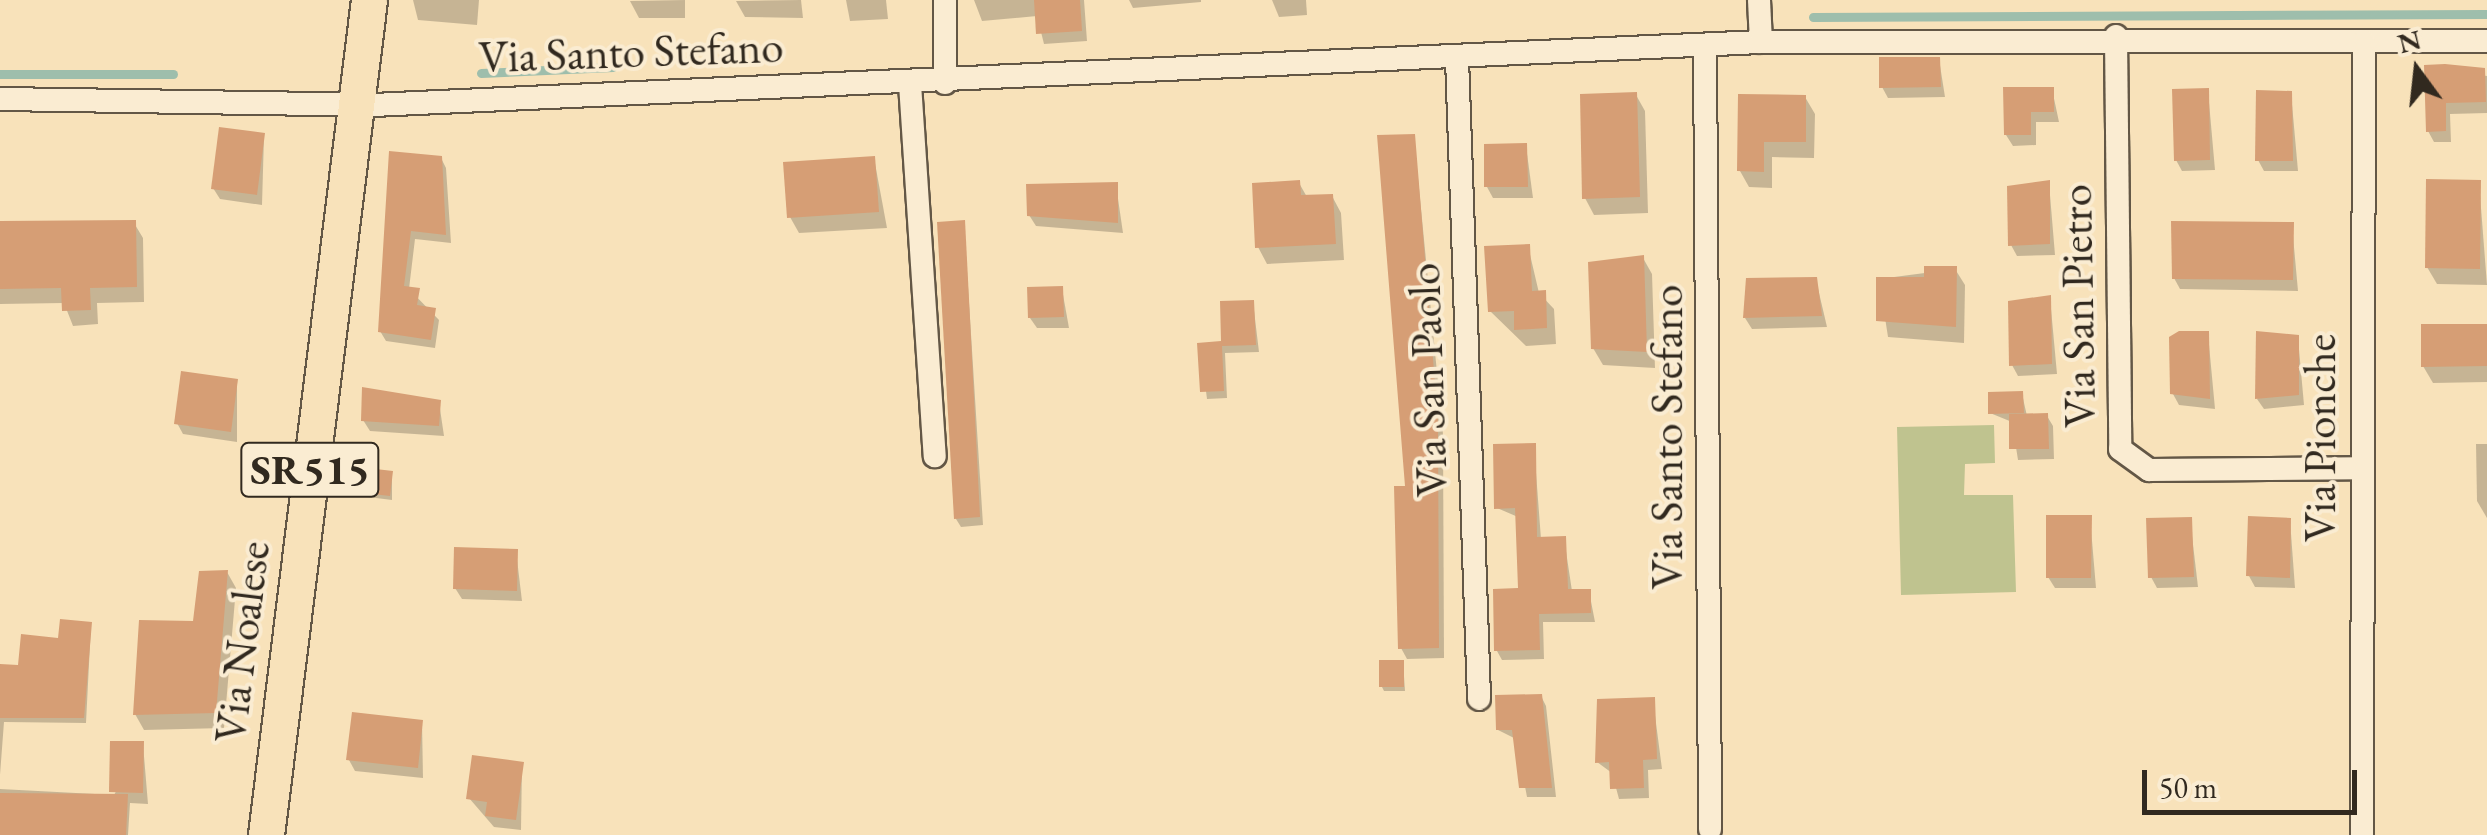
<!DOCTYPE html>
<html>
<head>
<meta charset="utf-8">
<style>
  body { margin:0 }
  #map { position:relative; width:2487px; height:835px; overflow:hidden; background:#f8e2ba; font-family:"EB Garamond",serif }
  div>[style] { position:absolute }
  .green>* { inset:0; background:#bfc38f }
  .shadow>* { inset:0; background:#0003 }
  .stream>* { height:9px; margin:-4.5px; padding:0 4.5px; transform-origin:4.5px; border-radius:4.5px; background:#9ebeac }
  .building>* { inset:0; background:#d69e75 }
  .roads { filter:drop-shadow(2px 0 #635746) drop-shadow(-2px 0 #635746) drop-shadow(0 2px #635746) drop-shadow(0 -2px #635746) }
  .minor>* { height:22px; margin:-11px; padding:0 11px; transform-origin:11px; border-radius:11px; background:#faecd2 }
  .primary>* { height:35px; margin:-17.5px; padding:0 17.5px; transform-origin:17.5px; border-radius:17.5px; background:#f8e2ba }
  span { translate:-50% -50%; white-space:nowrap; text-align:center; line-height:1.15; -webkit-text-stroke:8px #faecd2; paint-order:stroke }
  .shield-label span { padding:2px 8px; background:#faecd2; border:2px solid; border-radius:8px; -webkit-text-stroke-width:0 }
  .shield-label { font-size:42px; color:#31291f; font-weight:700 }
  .street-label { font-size:45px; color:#31291f }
  .north { position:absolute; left:2367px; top:20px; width:100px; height:100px; -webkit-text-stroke:8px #faecd2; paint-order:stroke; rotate:345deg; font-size:28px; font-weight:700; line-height:40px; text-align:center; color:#31291f }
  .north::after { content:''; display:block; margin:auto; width:35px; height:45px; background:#31291f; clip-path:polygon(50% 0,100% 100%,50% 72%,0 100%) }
  .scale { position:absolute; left:2142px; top:770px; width:215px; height:45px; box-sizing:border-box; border:5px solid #31291f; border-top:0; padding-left:12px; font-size:30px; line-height:35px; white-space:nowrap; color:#31291f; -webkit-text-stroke:8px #faecd2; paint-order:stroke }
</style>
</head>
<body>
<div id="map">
  <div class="green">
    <div style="clip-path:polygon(1994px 425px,1995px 463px,1965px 464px,1964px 495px,2013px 495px,2016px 592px,1901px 595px,1897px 427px)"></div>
  </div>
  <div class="shadow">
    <div style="clip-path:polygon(413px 0,479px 0,477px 25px,418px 20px)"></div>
    <div style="clip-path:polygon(685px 0,685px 18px,639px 18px,630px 1px)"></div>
    <div style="clip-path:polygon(801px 0,803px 18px,745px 17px,736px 1px)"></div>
    <div style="clip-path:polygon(846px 0,886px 0,888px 19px,850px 21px)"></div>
    <div style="clip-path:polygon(974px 0,1084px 0,1087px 41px,1044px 44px,1037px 16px,982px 21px)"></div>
    <div style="clip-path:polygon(1129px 0,1201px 0,1201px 2px,1133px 8px)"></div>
    <div style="clip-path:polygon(1272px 0,1306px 0,1307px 15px,1279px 17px)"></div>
    <div style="clip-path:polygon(1939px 59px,1945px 97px,1888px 98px,1882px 87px)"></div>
    <div style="clip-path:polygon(2426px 68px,2487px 76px,2487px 113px,2450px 114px,2451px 142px,2434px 142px,2428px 131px)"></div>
    <div style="clip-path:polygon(2052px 89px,2059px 122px,2036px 122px,2036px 145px,2013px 146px,2006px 135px)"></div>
    <div style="clip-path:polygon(2208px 91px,2215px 170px,2182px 171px,2176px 160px)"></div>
    <div style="clip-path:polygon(2291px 93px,2298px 171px,2264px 171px,2258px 160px)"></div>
    <div style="clip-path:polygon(1636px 95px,1645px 111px,1648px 213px,1594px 215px,1585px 198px)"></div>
    <div style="clip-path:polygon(1740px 97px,1805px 97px,1815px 114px,1814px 158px,1772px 157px,1772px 188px,1749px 187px,1740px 171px)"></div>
    <div style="clip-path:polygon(264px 136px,262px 205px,220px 199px,213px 188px)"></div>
    <div style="clip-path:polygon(1414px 137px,1443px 434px,1444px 658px,1407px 659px,1401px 648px)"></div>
    <div style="clip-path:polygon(1526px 146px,1533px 198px,1493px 198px,1487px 187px)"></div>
    <div style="clip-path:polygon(392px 153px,441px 158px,446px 168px,451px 243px,415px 239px,409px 289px,439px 320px,435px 348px,386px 341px,380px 331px)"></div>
    <div style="clip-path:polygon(874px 158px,887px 228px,799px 233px,790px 217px)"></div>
    <div style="clip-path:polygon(2479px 182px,2487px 285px,2437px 284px,2427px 267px)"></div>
    <div style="clip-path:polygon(1299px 183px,1307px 197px,1332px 196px,1341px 213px,1344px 260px,1267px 264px,1258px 247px)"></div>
    <div style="clip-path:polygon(2049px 183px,2055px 255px,2017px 256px,2011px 245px)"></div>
    <div style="clip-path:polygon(1116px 185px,1123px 233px,1036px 226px,1029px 215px)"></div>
    <div style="clip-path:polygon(134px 223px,143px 238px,144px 302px,97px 303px,98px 324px,73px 326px,64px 303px,0 304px,0 224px)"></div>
    <div style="clip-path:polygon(964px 223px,983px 525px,961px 527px,956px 519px)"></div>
    <div style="clip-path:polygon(2292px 225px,2298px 291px,2180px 289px,2174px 278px)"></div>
    <div style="clip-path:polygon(1528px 246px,1539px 293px,1554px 309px,1556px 344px,1526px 346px,1490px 311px)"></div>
    <div style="clip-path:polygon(1643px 258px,1652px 274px,1655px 368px,1603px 365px,1593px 348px)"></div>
    <div style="clip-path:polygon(1955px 269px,1965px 285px,1964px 343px,1888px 337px,1879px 279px)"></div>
    <div style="clip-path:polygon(1816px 280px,1827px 327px,1752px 329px,1745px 318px)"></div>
    <div style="clip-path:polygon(1062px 289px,1069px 328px,1037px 328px,1030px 318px)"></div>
    <div style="clip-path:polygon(2050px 298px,2057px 374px,2018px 376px,2012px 365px)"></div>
    <div style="clip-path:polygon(1253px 302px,1259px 352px,1225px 353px,1227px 398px,1207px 399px,1200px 345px,1224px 344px)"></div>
    <div style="clip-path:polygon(2487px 327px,2487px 382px,2433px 383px,2423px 366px)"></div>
    <div style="clip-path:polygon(2208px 334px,2215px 409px,2179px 405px,2173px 394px)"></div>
    <div style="clip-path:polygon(2298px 338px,2304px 405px,2264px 409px,2257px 399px)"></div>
    <div style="clip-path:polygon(237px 381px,237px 442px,183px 434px,177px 423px)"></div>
    <div style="clip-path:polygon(2022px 394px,2027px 416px,2047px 416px,2053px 426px,2054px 459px,2018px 460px,2012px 422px,1990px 413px)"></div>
    <div style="clip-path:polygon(439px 402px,444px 436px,370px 431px,363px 420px)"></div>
    <div style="clip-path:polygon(2476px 444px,2487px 444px,2487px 518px,2477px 501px)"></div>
    <div style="clip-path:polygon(1534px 446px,1541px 539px,1564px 538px,1572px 591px,1589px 591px,1595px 622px,1543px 622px,1544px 659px,1502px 660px,1497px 651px,1521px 590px,1518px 517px,1497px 508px)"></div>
    <div style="clip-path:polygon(392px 473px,392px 500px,360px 496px,357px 492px)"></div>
    <div style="clip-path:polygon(2090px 517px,2096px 588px,2055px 588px,2048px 577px)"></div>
    <div style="clip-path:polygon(2190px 519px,2198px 587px,2157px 588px,2151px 577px)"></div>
    <div style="clip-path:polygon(2290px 520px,2295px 588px,2255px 587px,2249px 576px)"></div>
    <div style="clip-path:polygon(516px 551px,522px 601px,462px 599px,455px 588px)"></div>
    <div style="clip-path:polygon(227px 572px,236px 588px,224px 728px,144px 730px,135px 714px)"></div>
    <div style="clip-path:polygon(91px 625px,86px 723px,4px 722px,0 775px,0 666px,20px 668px)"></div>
    <div style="clip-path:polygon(1403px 662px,1405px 691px,1384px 691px,1382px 687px)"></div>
    <div style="clip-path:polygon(1541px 696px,1546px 706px,1556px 797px,1527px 797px,1516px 739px,1498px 730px)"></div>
    <div style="clip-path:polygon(1653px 700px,1662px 769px,1648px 770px,1649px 798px,1619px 799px,1612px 773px,1597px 762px)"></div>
    <div style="clip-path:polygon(422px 722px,423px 778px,355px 771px,349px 760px)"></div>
    <div style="clip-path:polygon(143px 744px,148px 804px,130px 803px,128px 835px,0 835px,0 789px,114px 795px)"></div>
    <div style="clip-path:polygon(522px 764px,521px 830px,494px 827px,469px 798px)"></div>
  </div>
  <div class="stream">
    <div style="left:1813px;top:17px;width:674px;rotate:-0.26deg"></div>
    <div style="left:481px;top:73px;width:132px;rotate:-2.6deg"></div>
    <div style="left:0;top:74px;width:173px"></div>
  </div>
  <div class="building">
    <div style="clip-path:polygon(1034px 0,1080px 0,1082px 31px,1036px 34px)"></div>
    <div style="clip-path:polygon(1879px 57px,1940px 57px,1941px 87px,1879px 88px)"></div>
    <div style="clip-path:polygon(2445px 64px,2485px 68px,2486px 102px,2446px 103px,2446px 131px,2426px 132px,2424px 65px)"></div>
    <div style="clip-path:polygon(2003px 87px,2054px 87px,2054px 112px,2031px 112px,2031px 135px,2004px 135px)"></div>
    <div style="clip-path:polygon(2209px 88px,2210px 160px,2174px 161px,2172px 89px)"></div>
    <div style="clip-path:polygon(2256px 90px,2292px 91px,2293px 161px,2255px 161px)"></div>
    <div style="clip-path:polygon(1637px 92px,1640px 197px,1582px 199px,1580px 94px)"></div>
    <div style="clip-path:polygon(1738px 94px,1806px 95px,1806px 142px,1764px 142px,1764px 172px,1737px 171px)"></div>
    <div style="clip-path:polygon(219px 127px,265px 133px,257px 195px,211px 189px)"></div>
    <div style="clip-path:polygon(1415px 134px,1438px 421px,1439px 648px,1398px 649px,1394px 486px,1405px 486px,1377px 135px)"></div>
    <div style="clip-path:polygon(1527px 143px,1528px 187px,1484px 187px,1484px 144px)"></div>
    <div style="clip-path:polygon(389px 151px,442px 156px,446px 235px,411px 231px,404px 286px,420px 288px,417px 305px,436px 308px,431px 340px,378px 332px)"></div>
    <div style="clip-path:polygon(875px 156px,879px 212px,787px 218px,783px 162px)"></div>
    <div style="clip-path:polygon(2426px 179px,2481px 180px,2480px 269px,2425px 268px)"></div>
    <div style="clip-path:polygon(1300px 180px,1301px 195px,1333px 194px,1336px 244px,1255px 248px,1252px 183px)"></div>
    <div style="clip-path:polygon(2050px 180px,2050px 244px,2008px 246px,2007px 186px)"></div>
    <div style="clip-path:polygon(1118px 182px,1118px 223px,1027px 216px,1026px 184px)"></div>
    <div style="clip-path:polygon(136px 220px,137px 287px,90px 288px,91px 310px,62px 311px,61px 288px,0 289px,0 221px)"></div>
    <div style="clip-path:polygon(965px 220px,980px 517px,954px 519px,937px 222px)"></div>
    <div style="clip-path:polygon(2171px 221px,2294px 222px,2293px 280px,2172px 279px)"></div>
    <div style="clip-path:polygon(1530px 244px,1532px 291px,1546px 290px,1547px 328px,1514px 330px,1514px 311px,1488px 312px,1484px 246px)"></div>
    <div style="clip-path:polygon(1644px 255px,1647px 352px,1591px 349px,1588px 262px)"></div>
    <div style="clip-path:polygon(1924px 266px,1957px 266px,1956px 327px,1876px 321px,1876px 277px,1924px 277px)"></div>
    <div style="clip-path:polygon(1817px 277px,1822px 316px,1743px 318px,1746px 278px)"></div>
    <div style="clip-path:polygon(1063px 286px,1064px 317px,1028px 318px,1027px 287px)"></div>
    <div style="clip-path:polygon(2051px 295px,2052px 364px,2009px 366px,2008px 301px)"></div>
    <div style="clip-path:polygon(1254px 300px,1256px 345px,1222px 346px,1224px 391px,1200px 392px,1197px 343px,1221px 341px,1220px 301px)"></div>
    <div style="clip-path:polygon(2421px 324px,2487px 324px,2487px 366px,2421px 367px)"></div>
    <div style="clip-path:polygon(2179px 331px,2209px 331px,2210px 399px,2170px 394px,2169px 337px)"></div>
    <div style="clip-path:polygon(2256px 331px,2299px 335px,2299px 395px,2255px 399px)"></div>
    <div style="clip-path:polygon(181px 371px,238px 379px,231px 432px,174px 424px)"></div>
    <div style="clip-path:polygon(362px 387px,441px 400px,439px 426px,361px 421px)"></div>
    <div style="clip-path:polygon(2023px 391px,2024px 413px,1988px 414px,1988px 392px)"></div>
    <div style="clip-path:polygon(2048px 413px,2049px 449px,2009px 449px,2009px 414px)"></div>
    <div style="clip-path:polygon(1536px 443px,1537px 537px,1566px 536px,1568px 589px,1591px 589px,1591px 613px,1539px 614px,1540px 650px,1494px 651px,1493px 589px,1518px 588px,1515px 508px,1494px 509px,1493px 444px)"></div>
    <div style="clip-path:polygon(358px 467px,393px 471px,390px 496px,355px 492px)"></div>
    <div style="clip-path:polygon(2046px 515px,2092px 515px,2091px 578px,2046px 578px)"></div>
    <div style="clip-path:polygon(2248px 516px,2291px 518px,2290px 578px,2246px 576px)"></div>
    <div style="clip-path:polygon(2192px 517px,2194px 577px,2148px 578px,2146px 518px)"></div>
    <div style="clip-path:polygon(454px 547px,518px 549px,517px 591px,453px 589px)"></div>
    <div style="clip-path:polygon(228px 570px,216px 713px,133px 715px,139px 620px,193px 621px,199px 571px)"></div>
    <div style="clip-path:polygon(60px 619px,92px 622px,84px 718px,0 718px,0 664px,18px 665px,21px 634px,58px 638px)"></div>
    <div style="clip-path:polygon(1379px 660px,1404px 660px,1404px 687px,1379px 687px)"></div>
    <div style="clip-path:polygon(1542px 694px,1552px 788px,1519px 788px,1512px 730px,1496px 730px,1495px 695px)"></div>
    <div style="clip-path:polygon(1655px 697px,1657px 759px,1643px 760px,1644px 788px,1610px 789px,1609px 762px,1595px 763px,1597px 699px)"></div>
    <div style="clip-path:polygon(352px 712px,423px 720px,418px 768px,346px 760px)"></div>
    <div style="clip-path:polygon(110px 741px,144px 741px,143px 793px,109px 792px)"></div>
    <div style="clip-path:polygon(472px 755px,524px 762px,516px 820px,485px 816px,487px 802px,466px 799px)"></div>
    <div style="clip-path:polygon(0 793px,128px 794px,126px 835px,0 835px)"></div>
  </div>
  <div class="roads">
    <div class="minor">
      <div style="left:945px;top:0;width:83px;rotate:90deg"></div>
      <div style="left:1759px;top:0;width:42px;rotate:87.3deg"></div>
      <div style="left:2116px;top:36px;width:413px;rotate:89.4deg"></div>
      <div style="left:2120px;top:449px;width:36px;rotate:36deg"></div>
      <div style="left:2149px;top:470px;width:210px;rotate:-0.5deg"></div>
      <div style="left:1705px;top:45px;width:784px;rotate:89.63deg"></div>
      <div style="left:1457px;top:58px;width:641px;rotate:88.03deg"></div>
      <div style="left:910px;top:84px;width:373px;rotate:86.2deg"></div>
      <div style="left:0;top:99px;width:373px;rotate:0.9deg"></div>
      <div style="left:373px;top:105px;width:1389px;rotate:-2.6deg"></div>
      <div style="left:1761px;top:42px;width:726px;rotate:-0.08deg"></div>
      <div style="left:2362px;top:835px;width:794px;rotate:-89.86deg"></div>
    </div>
    <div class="primary">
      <div style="left:266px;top:835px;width:841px;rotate:-82.97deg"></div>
    </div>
  </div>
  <div class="shield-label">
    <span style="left:310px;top:470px">SR515</span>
  </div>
  <div class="street-label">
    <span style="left:631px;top:52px;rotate:-2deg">Via Santo Stefano</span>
    <span style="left:2078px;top:306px;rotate:-91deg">Via San Pietro</span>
    <span style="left:1428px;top:380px;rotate:-92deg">Via San Paolo</span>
    <span style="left:1667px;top:437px;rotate:-90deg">Via Santo Stefano</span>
    <span style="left:2320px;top:438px;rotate:-90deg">Via Pionche</span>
    <span style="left:242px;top:642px;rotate:-83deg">Via Noalese</span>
  </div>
  <div class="north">N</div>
  <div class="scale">50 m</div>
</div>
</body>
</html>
